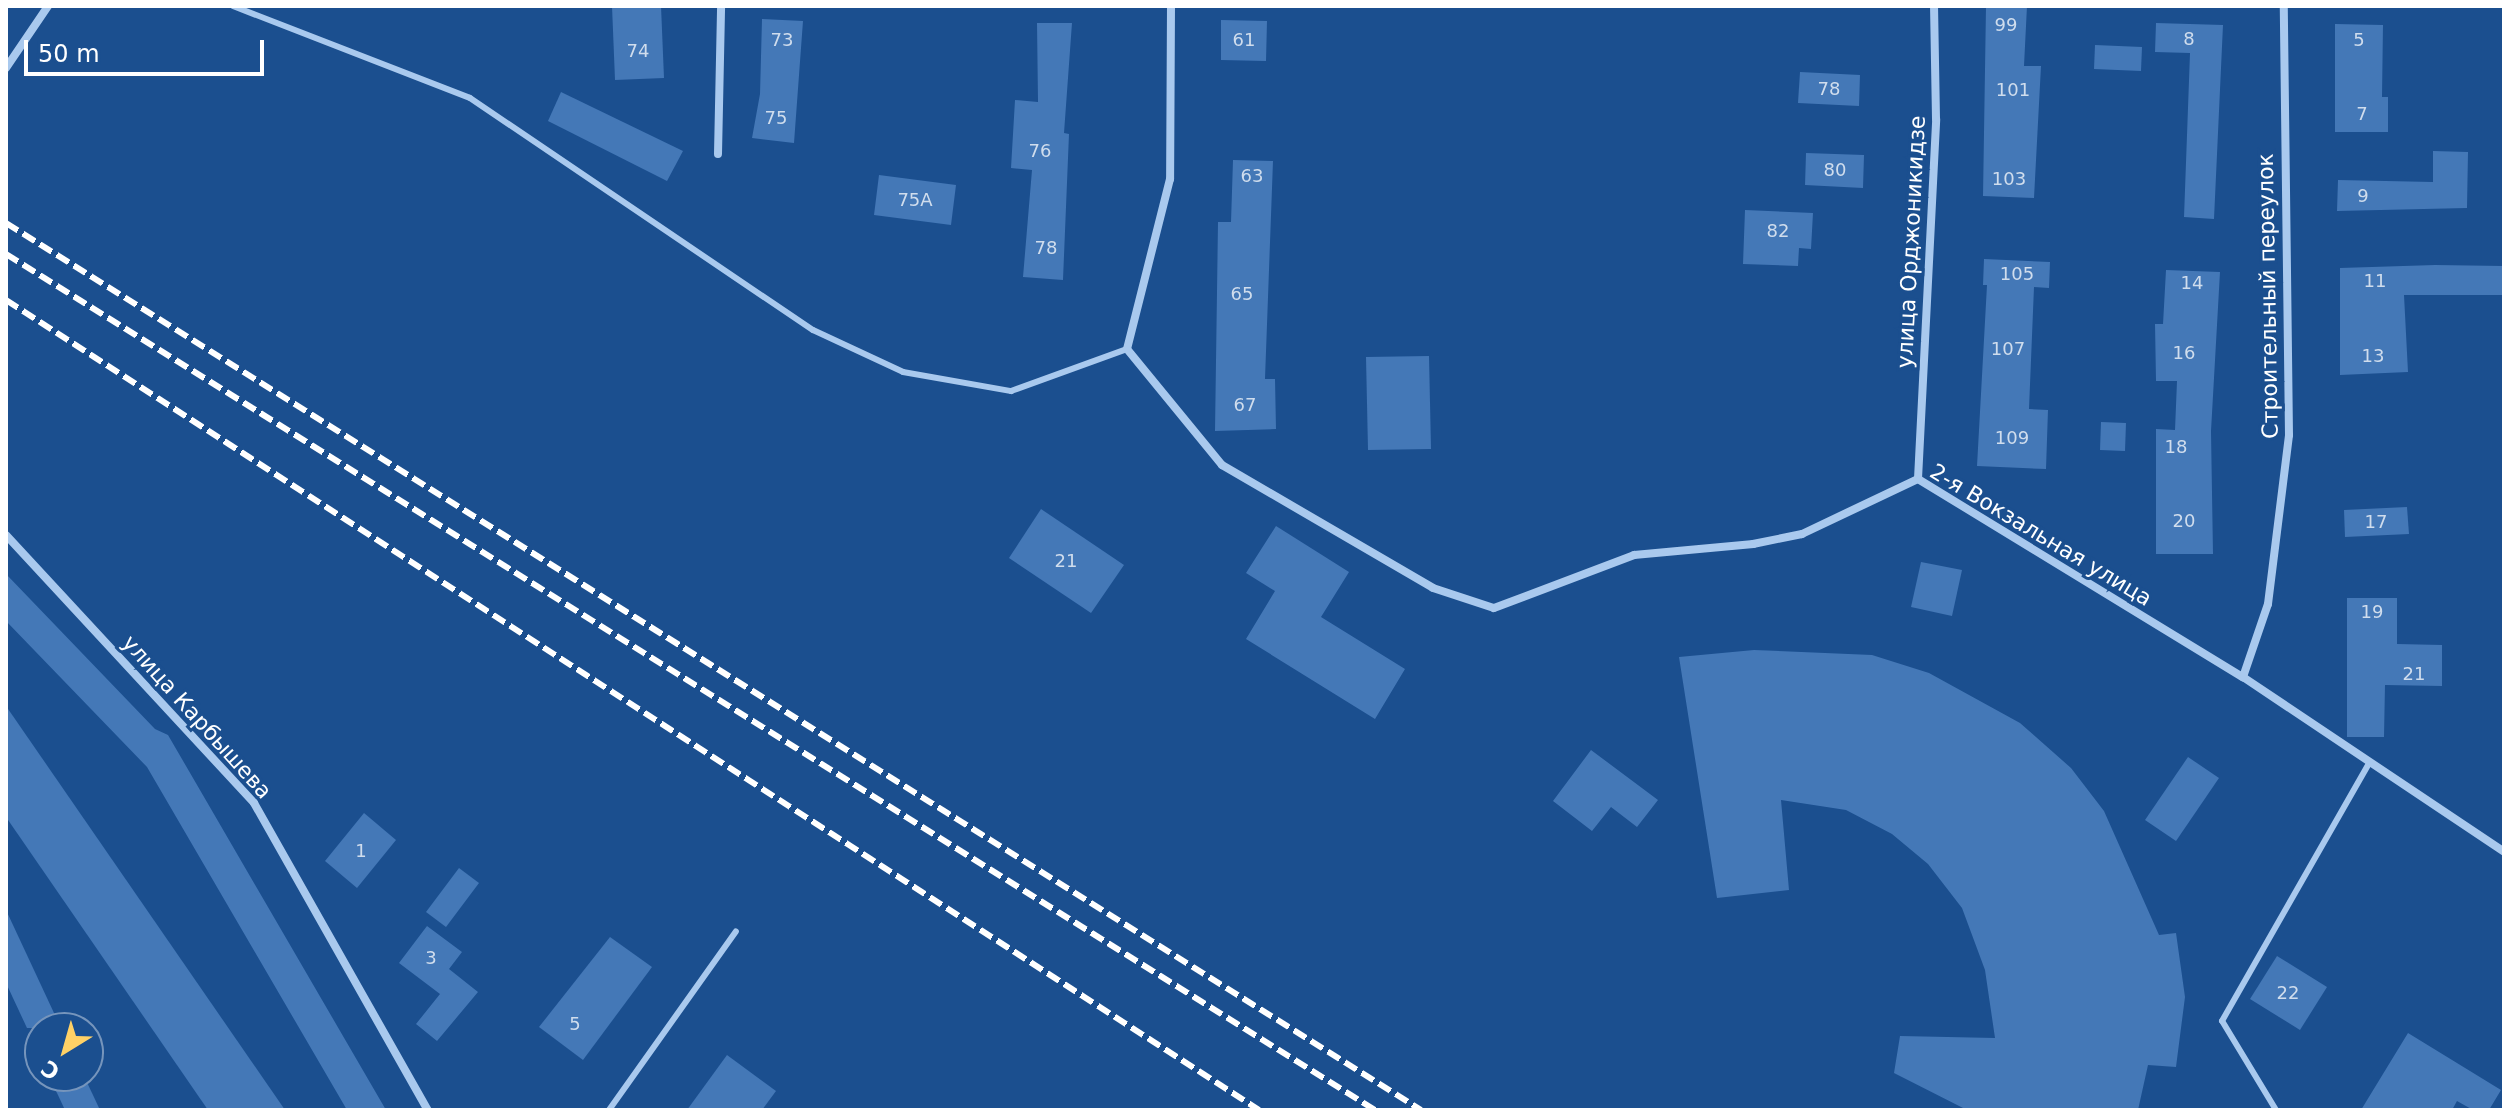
<!DOCTYPE html>
<html>
<head>
<meta charset="utf-8">
<style>
  body { margin:0 }
  #map { position:relative; width:2510px; height:1116px; overflow:hidden; background:#1b4f8f; font-family:"DejaVu Sans",sans-serif }
  div>[style] { position:absolute }
  .building>* { inset:0; background:#4478b7 }
  .lane>* { height:6px; margin:-3px; padding:0 3px; transform-origin:3px; border-radius:3px; background:#a9c9ee }
  .street>* { height:8px; margin:-4px; padding:0 4px; transform-origin:4px; border-radius:4px; background:#a9c9ee }
  .rail>* { height:6px; margin-top:-3px; transform-origin:0; background:repeating-linear-gradient(90deg,#fff 0 14px,transparent 0 20px) }
  span { translate:-50% -50%; white-space:nowrap; text-align:center; line-height:1.15; -webkit-text-stroke:6px #1b4f8f; paint-order:stroke }
  .number-label { font-size:18px; color:#d0dded }
  .number-label span { -webkit-text-stroke-width:0 }
  .street-label { font-size:22px; color:#fff }
  .frame { position:absolute; inset:0; border:8px solid #fff; pointer-events:none }
  .north { position:absolute; left:24px; top:1012px; width:80px; height:80px; box-sizing:border-box; background:#1b4f8f; border:2px solid #7695bc; border-radius:50%; rotate:217deg; font-size:22px; font-weight:700; line-height:32px; text-align:center; color:#fff }
  .north::after { content:''; display:block; margin:auto; width:28px; height:36px; background:#ffd166; clip-path:polygon(50% 0,100% 100%,50% 72%,0 100%) }
  .scale { position:absolute; left:24px; top:40px; width:240px; height:36px; box-sizing:border-box; border:4px solid #fff; border-top:0; padding-left:10px; font-size:24px; line-height:28px; white-space:nowrap; color:#fff; -webkit-text-stroke:6px #1b4f8f; paint-order:stroke }
</style>
</head>
<body>
<div id="map">
  <div class="building">
    <div style="clip-path:polygon(612px 6px,661px 6px,664px 78px,615px 80px)"></div>
    <div style="clip-path:polygon(1986px 6px,2027px 6px,2024px 66px,2041px 66px,2034px 198px,1983px 196px)"></div>
    <div style="clip-path:polygon(762px 19px,803px 21px,794px 143px,752px 138px,760px 94px)"></div>
    <div style="clip-path:polygon(1221px 20px,1267px 21px,1266px 61px,1221px 60px)"></div>
    <div style="clip-path:polygon(1037px 23px,1072px 23px,1064px 133px,1069px 134px,1063px 280px,1023px 277px,1032px 170px,1011px 168px,1015px 100px,1038px 102px)"></div>
    <div style="clip-path:polygon(2156px 23px,2223px 25px,2214px 219px,2184px 217px,2190px 53px,2155px 52px)"></div>
    <div style="clip-path:polygon(2335px 24px,2383px 25px,2382px 97px,2388px 97px,2388px 132px,2335px 132px)"></div>
    <div style="clip-path:polygon(2095px 45px,2142px 47px,2141px 71px,2094px 69px)"></div>
    <div style="clip-path:polygon(1800px 72px,1860px 75px,1859px 106px,1798px 103px)"></div>
    <div style="clip-path:polygon(561px 92px,683px 151px,667px 181px,548px 121px)"></div>
    <div style="clip-path:polygon(2433px 151px,2468px 152px,2467px 208px,2337px 211px,2338px 180px,2433px 182px)"></div>
    <div style="clip-path:polygon(1806px 153px,1864px 155px,1863px 188px,1805px 185px)"></div>
    <div style="clip-path:polygon(1233px 160px,1273px 161px,1265px 379px,1275px 379px,1276px 429px,1215px 431px,1218px 222px,1231px 222px)"></div>
    <div style="clip-path:polygon(879px 175px,956px 185px,951px 225px,874px 215px)"></div>
    <div style="clip-path:polygon(1745px 210px,1813px 213px,1811px 249px,1799px 248px,1798px 266px,1743px 264px)"></div>
    <div style="clip-path:polygon(1984px 259px,2050px 262px,2049px 288px,2034px 287px,2029px 409px,2048px 410px,2046px 469px,1977px 466px,1987px 285px,1983px 285px)"></div>
    <div style="clip-path:polygon(2435px 265px,2504px 266px,2504px 295px,2404px 295px,2408px 372px,2340px 375px,2340px 268px)"></div>
    <div style="clip-path:polygon(2166px 270px,2220px 272px,2211px 431px,2213px 554px,2156px 554px,2156px 429px,2175px 430px,2177px 381px,2156px 381px,2155px 324px,2163px 324px)"></div>
    <div style="clip-path:polygon(1429px 356px,1431px 449px,1368px 450px,1366px 357px)"></div>
    <div style="clip-path:polygon(2101px 422px,2126px 423px,2125px 451px,2100px 450px)"></div>
    <div style="clip-path:polygon(2407px 507px,2409px 534px,2345px 537px,2344px 510px)"></div>
    <div style="clip-path:polygon(1041px 509px,1124px 565px,1091px 613px,1009px 558px)"></div>
    <div style="clip-path:polygon(1276px 526px,1349px 572px,1321px 617px,1405px 669px,1375px 719px,1246px 639px,1275px 591px,1246px 573px)"></div>
    <div style="clip-path:polygon(1921px 562px,1962px 570px,1952px 616px,1911px 607px)"></div>
    <div style="clip-path:polygon(6px 574px,155px 729px,168px 735px,386px 1110px,347px 1110px,147px 767px,6px 621px)"></div>
    <div style="clip-path:polygon(2347px 598px,2397px 598px,2397px 644px,2442px 645px,2442px 686px,2385px 685px,2384px 737px,2347px 737px)"></div>
    <div style="clip-path:polygon(1754px 650px,1872px 655px,1929px 673px,2020px 723px,2071px 768px,2104px 811px,2159px 935px,2176px 933px,2185px 997px,2176px 1067px,2148px 1065px,2138px 1110px,1967px 1110px,1894px 1073px,1900px 1036px,1995px 1038px,1985px 970px,1962px 908px,1928px 864px,1892px 834px,1846px 810px,1781px 800px,1789px 890px,1717px 898px,1679px 657px)"></div>
    <div style="clip-path:polygon(6px 706px,285px 1110px,208px 1110px,6px 817px)"></div>
    <div style="clip-path:polygon(1591px 750px,1658px 800px,1637px 827px,1611px 807px,1592px 831px,1553px 801px)"></div>
    <div style="clip-path:polygon(2188px 757px,2219px 778px,2176px 841px,2145px 820px)"></div>
    <div style="clip-path:polygon(364px 813px,396px 840px,357px 888px,325px 861px)"></div>
    <div style="clip-path:polygon(459px 868px,479px 883px,446px 927px,426px 912px)"></div>
    <div style="clip-path:polygon(6px 910px,61px 1028px,27px 1028px,6px 983px)"></div>
    <div style="clip-path:polygon(427px 926px,462px 952px,449px 969px,478px 992px,437px 1041px,416px 1024px,440px 994px,399px 963px)"></div>
    <div style="clip-path:polygon(610px 937px,652px 967px,583px 1060px,539px 1027px)"></div>
    <div style="clip-path:polygon(2277px 956px,2327px 987px,2300px 1030px,2250px 999px)"></div>
    <div style="clip-path:polygon(2408px 1033px,2501px 1090px,2489px 1110px,2473px 1110px,2457px 1101px,2452px 1110px,2361px 1110px)"></div>
    <div style="clip-path:polygon(727px 1055px,776px 1091px,762px 1110px,687px 1110px)"></div>
    <div style="clip-path:polygon(49px 1076px,84px 1076px,100px 1110px,65px 1110px)"></div>
  </div>
  <div class="lane">
    <div style="left:233px;top:6px;width:254px;rotate:21.2deg"></div>
    <div style="left:470px;top:98px;width:414px;rotate:34.1deg"></div>
    <div style="left:813px;top:330px;width:99px;rotate:25deg"></div>
    <div style="left:903px;top:372px;width:110px;rotate:10deg"></div>
    <div style="left:1011px;top:391px;width:123px;rotate:-19.9deg"></div>
    <div style="left:609px;top:1110px;width:219px;rotate:-54.6deg"></div>
    <div style="left:2276px;top:1110px;width:104px;rotate:-121.2deg"></div>
    <div style="left:2222px;top:1021px;width:298px;rotate:-60.3deg"></div>
  </div>
  <div class="street">
    <div style="left:1171px;top:6px;width:173px;rotate:90.3deg"></div>
    <div style="left:1170px;top:179px;width:175px;rotate:104.2deg"></div>
    <div style="left:1127px;top:349px;width:150px;rotate:50.7deg"></div>
    <div style="left:1222px;top:465px;width:244px;rotate:30.2deg"></div>
    <div style="left:1433px;top:588px;width:64px;rotate:18.2deg"></div>
    <div style="left:1494px;top:608px;width:150px;rotate:-20.7deg"></div>
    <div style="left:1634px;top:555px;width:120px;rotate:-5.3deg"></div>
    <div style="left:1753px;top:544px;width:50px;rotate:-11.5deg"></div>
    <div style="left:1802px;top:534px;width:128px;rotate:-25.4deg"></div>
    <div style="left:1918px;top:479px;width:381px;rotate:31.4deg"></div>
    <div style="left:2243px;top:677px;width:314px;rotate:33.8deg"></div>
    <div style="left:6px;top:68px;width:75px;rotate:-55.9deg"></div>
    <div style="left:718px;top:154px;width:148px;rotate:-88.8deg"></div>
    <div style="left:1918px;top:479px;width:360px;rotate:-87.1deg"></div>
    <div style="left:1936px;top:119px;width:113px;rotate:-91deg"></div>
    <div style="left:6px;top:535px;width:365px;rotate:47.2deg"></div>
    <div style="left:254px;top:803px;width:353px;rotate:60.5deg"></div>
    <div style="left:2243px;top:677px;width:77px;rotate:-71.1deg"></div>
    <div style="left:2268px;top:604px;width:170px;rotate:-82.9deg"></div>
    <div style="left:2289px;top:435px;width:429px;rotate:-90.7deg"></div>
  </div>
  <div class="rail">
    <div style="left:6px;top:223px;width:1670px;rotate:32.08deg"></div>
    <div style="left:6px;top:254px;width:1615px;rotate:32.02deg"></div>
    <div style="left:6px;top:300px;width:1492px;rotate:32.88deg"></div>
  </div>
  <div class="number-label">
    <span style="left:2006px;top:25px">99</span>
    <span style="left:2189px;top:39px">8</span>
    <span style="left:782px;top:40px">73</span>
    <span style="left:1244px;top:40px">61</span>
    <span style="left:2359px;top:40px">5</span>
    <span style="left:638px;top:51px">74</span>
    <span style="left:1829px;top:89px">78</span>
    <span style="left:2013px;top:90px">101</span>
    <span style="left:2362px;top:114px">7</span>
    <span style="left:776px;top:118px">75</span>
    <span style="left:1040px;top:151px">76</span>
    <span style="left:1835px;top:170px">80</span>
    <span style="left:1252px;top:176px">63</span>
    <span style="left:2009px;top:179px">103</span>
    <span style="left:2363px;top:196px">9</span>
    <span style="left:915px;top:200px">75А</span>
    <span style="left:1778px;top:231px">82</span>
    <span style="left:1046px;top:248px">78</span>
    <span style="left:2017px;top:274px">105</span>
    <span style="left:2375px;top:281px">11</span>
    <span style="left:2192px;top:283px">14</span>
    <span style="left:1242px;top:294px">65</span>
    <span style="left:2008px;top:349px">107</span>
    <span style="left:2184px;top:353px">16</span>
    <span style="left:2373px;top:356px">13</span>
    <span style="left:1245px;top:405px">67</span>
    <span style="left:2012px;top:438px">109</span>
    <span style="left:2176px;top:447px">18</span>
    <span style="left:2184px;top:521px">20</span>
    <span style="left:2376px;top:522px">17</span>
    <span style="left:1066px;top:561px">21</span>
    <span style="left:2372px;top:612px">19</span>
    <span style="left:2414px;top:674px">21</span>
    <span style="left:361px;top:851px">1</span>
    <span style="left:431px;top:958px">3</span>
    <span style="left:2288px;top:993px">22</span>
    <span style="left:575px;top:1024px">5</span>
  </div>
  <div class="street-label">
    <span style="left:1911px;top:242px;rotate:-87deg">улица Орджоникидзе</span>
    <span style="left:2268px;top:296px;rotate:-91deg">Строительный переулок</span>
    <span style="left:2041px;top:535px;rotate:31deg">2-я Вокзальная улица</span>
    <span style="left:197px;top:717px;rotate:48deg">улица Карбышева</span>
  </div>
  <div class="frame"></div>
  <div class="north">С</div>
  <div class="scale">50 m</div>
</div>
</body>
</html>
